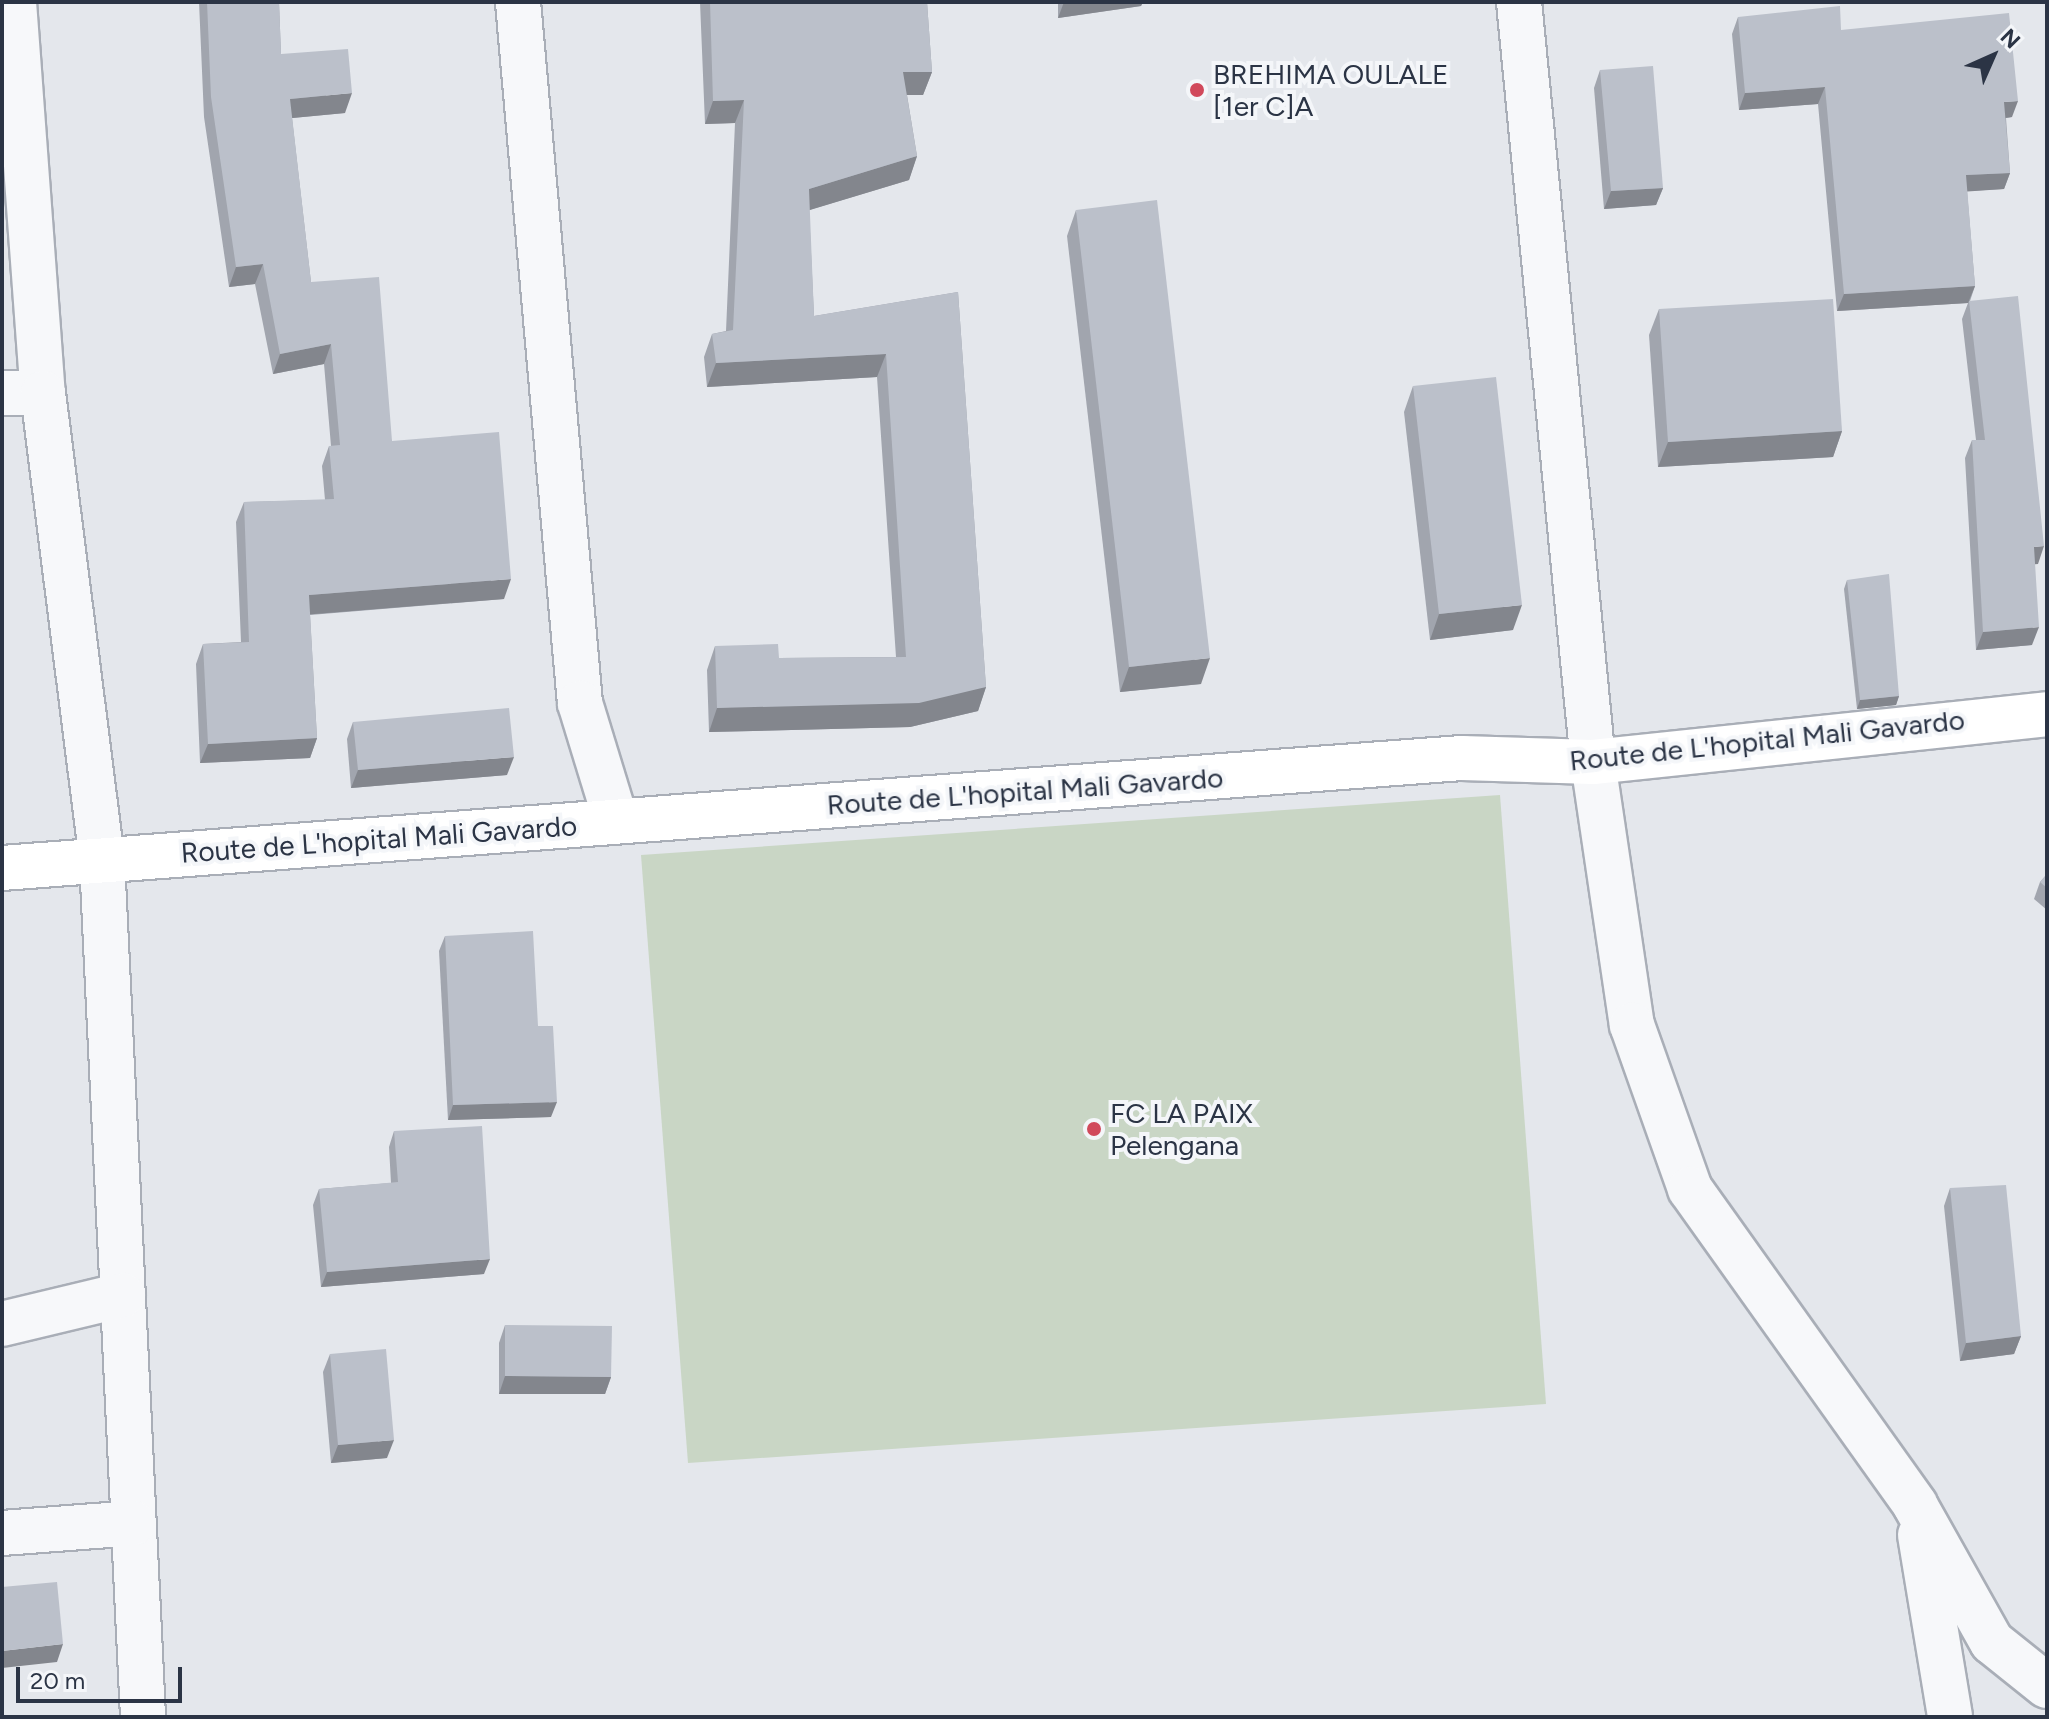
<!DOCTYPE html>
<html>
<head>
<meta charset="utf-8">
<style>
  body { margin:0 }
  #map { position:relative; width:2049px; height:1719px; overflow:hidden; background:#e4e7ec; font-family:Figtree,sans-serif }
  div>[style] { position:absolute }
  .green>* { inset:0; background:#c9d6c5 }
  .roads { filter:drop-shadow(2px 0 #a9aeb7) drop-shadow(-2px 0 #a9aeb7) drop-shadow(0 2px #a9aeb7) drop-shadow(0 -2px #a9aeb7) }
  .minor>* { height:44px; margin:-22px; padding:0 22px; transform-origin:22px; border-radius:22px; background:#f7f8fa }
  .tertiary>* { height:44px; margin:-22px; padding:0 22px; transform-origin:22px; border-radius:22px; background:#f7f8fa }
  .secondary>* { height:44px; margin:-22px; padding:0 22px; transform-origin:22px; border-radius:22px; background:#fff }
  .wall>* { inset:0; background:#a1a5ae }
  .shaded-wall>* { inset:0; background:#83868d }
  .building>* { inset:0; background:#bbc0ca }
  .dots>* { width:22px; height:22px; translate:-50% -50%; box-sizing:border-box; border:4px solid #f4f6f9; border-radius:50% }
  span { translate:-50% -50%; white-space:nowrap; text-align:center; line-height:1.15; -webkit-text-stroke:8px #f4f6f9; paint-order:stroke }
  .poi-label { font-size:28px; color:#2b3445 }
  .left { translate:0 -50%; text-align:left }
  .street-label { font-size:28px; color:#2b3445 }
  .frame { position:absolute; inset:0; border:4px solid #2b3445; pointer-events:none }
  .north { position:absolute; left:1953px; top:16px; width:80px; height:80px; -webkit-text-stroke:6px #f4f6f9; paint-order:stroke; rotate:45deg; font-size:22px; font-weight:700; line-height:32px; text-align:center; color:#2b3445 }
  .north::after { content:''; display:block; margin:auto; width:28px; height:36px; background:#2b3445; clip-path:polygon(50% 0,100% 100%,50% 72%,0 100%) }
  .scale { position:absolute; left:16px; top:1667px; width:166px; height:36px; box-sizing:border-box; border:4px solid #2b3445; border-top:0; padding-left:10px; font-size:24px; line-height:28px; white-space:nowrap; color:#2b3445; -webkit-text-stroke:6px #f4f6f9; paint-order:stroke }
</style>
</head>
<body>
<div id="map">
  <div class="green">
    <div style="clip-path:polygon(1500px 795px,1546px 1404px,688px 1463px,641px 855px)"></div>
  </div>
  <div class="roads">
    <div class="minor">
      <div style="left:518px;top:2px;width:704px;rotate:84.95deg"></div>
      <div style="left:580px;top:703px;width:123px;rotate:73deg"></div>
      <div style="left:1519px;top:2px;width:764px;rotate:84.44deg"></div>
      <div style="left:1593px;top:762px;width:266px;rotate:81.6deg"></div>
      <div style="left:1632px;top:1025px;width:174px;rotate:70.5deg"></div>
      <div style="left:1690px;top:1189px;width:388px;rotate:54.5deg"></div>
      <div style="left:1915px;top:1505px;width:157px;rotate:60.7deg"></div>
      <div style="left:1992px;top:1642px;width:70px;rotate:38.7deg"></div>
      <div style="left:2px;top:393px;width:41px"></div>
      <div style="left:102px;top:860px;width:858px;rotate:87.26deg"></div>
      <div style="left:2px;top:1324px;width:124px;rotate:-13.5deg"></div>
      <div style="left:2px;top:1533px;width:132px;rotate:-4.3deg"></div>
      <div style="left:1920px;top:1535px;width:184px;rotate:80.6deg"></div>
    </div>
    <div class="tertiary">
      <div style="left:14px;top:2px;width:392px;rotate:85.8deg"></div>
      <div style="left:43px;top:393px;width:471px;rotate:82.8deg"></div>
    </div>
    <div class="secondary">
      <div style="left:2px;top:868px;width:1464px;rotate:-4.31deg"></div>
      <div style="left:1462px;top:758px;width:131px;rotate:1.7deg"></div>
      <div style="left:1593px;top:762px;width:457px;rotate:-6deg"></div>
    </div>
  </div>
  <div class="wall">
    <div style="clip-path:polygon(199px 2px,279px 2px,281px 54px,345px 113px,292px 118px,311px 282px,392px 441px,504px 599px,310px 615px,317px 738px,310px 758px,200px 763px,196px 664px,203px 644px,241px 642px,236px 522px,244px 502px,325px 500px,322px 466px,329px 446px,331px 446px,324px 364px,273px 374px,255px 284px,229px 287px,204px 117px)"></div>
    <div style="clip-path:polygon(700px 2px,927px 2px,932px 72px,923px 95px,907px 95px,917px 156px,909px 180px,809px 210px,814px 316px,958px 292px,986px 687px,978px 711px,910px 727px,709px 732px,707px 670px,715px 646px,779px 658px,896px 657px,877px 377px,707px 387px,704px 357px,712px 334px,726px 331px,735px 123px,705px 124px)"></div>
    <div style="clip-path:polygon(1058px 2px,1143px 2px,1141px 6px,1058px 18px)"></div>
    <div style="clip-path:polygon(1738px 17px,1841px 30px,2012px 117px,2006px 118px,2010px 173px,2004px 189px,1967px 191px,1975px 286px,1970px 301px,2038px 564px,2035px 564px,2032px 645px,1976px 650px,1965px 458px,1972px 440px,1976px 440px,1962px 319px,1968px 303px,1837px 311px,1818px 104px,1739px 110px,1732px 34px)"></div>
    <div style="clip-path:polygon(1600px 70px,1663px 188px,1656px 205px,1604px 209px,1594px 88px)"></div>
    <div style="clip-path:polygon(1076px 210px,1201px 684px,1120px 692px,1067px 236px)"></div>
    <div style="clip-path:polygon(1659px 309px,1842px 431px,1833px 457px,1658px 467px,1649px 335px)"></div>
    <div style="clip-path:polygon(1413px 386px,1513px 630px,1430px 640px,1404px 412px)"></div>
    <div style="clip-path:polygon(1847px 580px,1899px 696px,1896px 705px,1857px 709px,1844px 589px)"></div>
    <div style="clip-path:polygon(353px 722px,507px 775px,351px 788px,347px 739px)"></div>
    <div style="clip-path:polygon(2047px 874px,2047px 910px,2034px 899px,2040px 882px)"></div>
    <div style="clip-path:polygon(445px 936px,538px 1026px,551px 1117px,448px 1120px,439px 951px)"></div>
    <div style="clip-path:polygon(394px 1131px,484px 1274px,321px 1287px,313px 1205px,319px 1189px,391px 1183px,389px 1147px)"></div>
    <div style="clip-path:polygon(1950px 1188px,2021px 1336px,2014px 1354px,1960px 1361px,1944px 1206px)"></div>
    <div style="clip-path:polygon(505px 1325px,611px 1377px,605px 1394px,499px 1394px,499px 1343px)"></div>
    <div style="clip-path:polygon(330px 1354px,387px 1458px,331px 1463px,323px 1372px)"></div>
  </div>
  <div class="shaded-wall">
    <div style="clip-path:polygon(1064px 2px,1143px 2px,1141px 6px,1058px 18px)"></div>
    <div style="clip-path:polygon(903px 72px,932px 72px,923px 95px,894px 95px)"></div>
    <div style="clip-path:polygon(1825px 87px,1818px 104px,1739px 110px,1745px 93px)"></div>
    <div style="clip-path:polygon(352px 93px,345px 113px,282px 119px,290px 99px)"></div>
    <div style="clip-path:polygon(744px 100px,735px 123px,705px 124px,713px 101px)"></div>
    <div style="clip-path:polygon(2018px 101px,2012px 117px,1998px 119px,2004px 102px)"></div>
    <div style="clip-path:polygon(917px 156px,909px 180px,800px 213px,809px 189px)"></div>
    <div style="clip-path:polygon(2010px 173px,2004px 189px,1960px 192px,1966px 175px)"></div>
    <div style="clip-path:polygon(1663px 188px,1656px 205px,1604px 209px,1611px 191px)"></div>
    <div style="clip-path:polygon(263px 264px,255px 284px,229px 287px,236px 267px)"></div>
    <div style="clip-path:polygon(1975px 286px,1968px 303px,1837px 311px,1844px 294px)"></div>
    <div style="clip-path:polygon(331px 344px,324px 364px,273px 374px,280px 354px)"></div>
    <div style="clip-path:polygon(886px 354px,877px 377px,707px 387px,716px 363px)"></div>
    <div style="clip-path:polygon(1842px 431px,1833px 457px,1658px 467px,1668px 442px)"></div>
    <div style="clip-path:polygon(2044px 546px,2038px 564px,2027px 565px,2034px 547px)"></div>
    <div style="clip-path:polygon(511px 579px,504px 599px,302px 615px,309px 595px)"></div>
    <div style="clip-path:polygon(1522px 605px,1513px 630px,1430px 640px,1439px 614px)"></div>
    <div style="clip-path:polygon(2039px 627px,2032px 645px,1976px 650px,1983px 632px)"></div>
    <div style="clip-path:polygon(1210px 658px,1201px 684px,1120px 692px,1129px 667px)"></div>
    <div style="clip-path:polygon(986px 687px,978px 711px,910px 727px,709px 732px,717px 708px)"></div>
    <div style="clip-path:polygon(1899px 696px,1896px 705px,1857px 709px,1860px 700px)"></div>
    <div style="clip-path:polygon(317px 738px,310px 758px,200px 763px,208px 744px)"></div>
    <div style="clip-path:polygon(514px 757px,507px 775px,351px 788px,358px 770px)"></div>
    <div style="clip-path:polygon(557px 1102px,551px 1117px,448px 1120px,453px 1105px)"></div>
    <div style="clip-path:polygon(490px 1259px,484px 1274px,321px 1287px,327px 1272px)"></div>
    <div style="clip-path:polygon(2021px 1336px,2014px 1354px,1960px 1361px,1966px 1343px)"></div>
    <div style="clip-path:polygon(505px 1376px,611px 1377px,605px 1394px,499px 1394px)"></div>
    <div style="clip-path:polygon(394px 1440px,387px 1458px,331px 1463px,338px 1445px)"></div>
    <div style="clip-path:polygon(63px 1644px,57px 1662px,2px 1668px,2px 1651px)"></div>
  </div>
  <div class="building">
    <div style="clip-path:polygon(207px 2px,279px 2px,281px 54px,348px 49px,352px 93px,290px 99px,311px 282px,379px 277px,392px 441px,499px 432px,511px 579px,309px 595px,317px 738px,208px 744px,203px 644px,249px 642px,244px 502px,334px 499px,329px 446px,340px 445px,331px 344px,280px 354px,263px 264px,236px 267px,211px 97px)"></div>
    <div style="clip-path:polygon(710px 2px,927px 2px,932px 72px,903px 72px,917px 156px,809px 189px,814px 316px,958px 292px,986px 687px,919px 703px,717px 708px,715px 646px,778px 644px,779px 658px,906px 657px,886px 354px,716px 363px,712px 334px,733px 330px,744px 100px,713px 101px)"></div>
    <div style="clip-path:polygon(1840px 6px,1841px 30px,2009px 13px,2018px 101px,2004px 102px,2010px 173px,1966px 175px,1975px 286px,1844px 294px,1825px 87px,1745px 93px,1738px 17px)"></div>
    <div style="clip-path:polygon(1653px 66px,1663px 188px,1611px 191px,1600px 70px)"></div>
    <div style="clip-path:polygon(1157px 200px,1210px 658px,1129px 667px,1076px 210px)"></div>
    <div style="clip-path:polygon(2018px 296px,2044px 546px,2034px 547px,2039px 627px,1983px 632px,1972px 440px,1985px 440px,1969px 301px)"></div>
    <div style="clip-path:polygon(1833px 299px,1842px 431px,1668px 442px,1659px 309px)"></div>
    <div style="clip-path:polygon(1496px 377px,1522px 605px,1439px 614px,1413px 386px)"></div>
    <div style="clip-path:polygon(1889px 574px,1899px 696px,1860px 700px,1847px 580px)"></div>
    <div style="clip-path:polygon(509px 708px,514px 757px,358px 770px,353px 722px)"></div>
    <div style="clip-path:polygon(2047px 874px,2047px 888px,2040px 882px)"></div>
    <div style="clip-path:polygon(533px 931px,538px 1026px,553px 1026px,557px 1102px,453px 1105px,445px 936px)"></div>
    <div style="clip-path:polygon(482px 1126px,490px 1259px,327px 1272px,319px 1189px,398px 1182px,394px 1131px)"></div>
    <div style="clip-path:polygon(2006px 1185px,2021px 1336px,1966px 1343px,1950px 1188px)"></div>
    <div style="clip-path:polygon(505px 1325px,612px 1326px,611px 1377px,505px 1376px)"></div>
    <div style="clip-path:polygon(386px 1349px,394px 1440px,338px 1445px,330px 1354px)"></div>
    <div style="clip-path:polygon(57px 1582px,63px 1644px,2px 1651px,2px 1587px)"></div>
  </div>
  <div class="dots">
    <div style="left:1197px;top:90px;background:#d1495b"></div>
    <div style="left:1094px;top:1129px;background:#d1495b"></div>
  </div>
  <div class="poi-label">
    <span class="left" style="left:1213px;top:90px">BREHIMA OULALE<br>[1er C]A</span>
    <span class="left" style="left:1110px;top:1129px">FC LA PAIX<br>Pelengana</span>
  </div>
  <div class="street-label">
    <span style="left:1767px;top:740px;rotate:-6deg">Route de L'hopital Mali Gavardo</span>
    <span style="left:1025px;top:791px;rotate:-4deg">Route de L'hopital Mali Gavardo</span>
    <span style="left:379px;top:839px;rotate:-4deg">Route de L'hopital Mali Gavardo</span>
  </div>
  <div class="frame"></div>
  <div class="north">N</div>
  <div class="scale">20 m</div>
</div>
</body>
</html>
